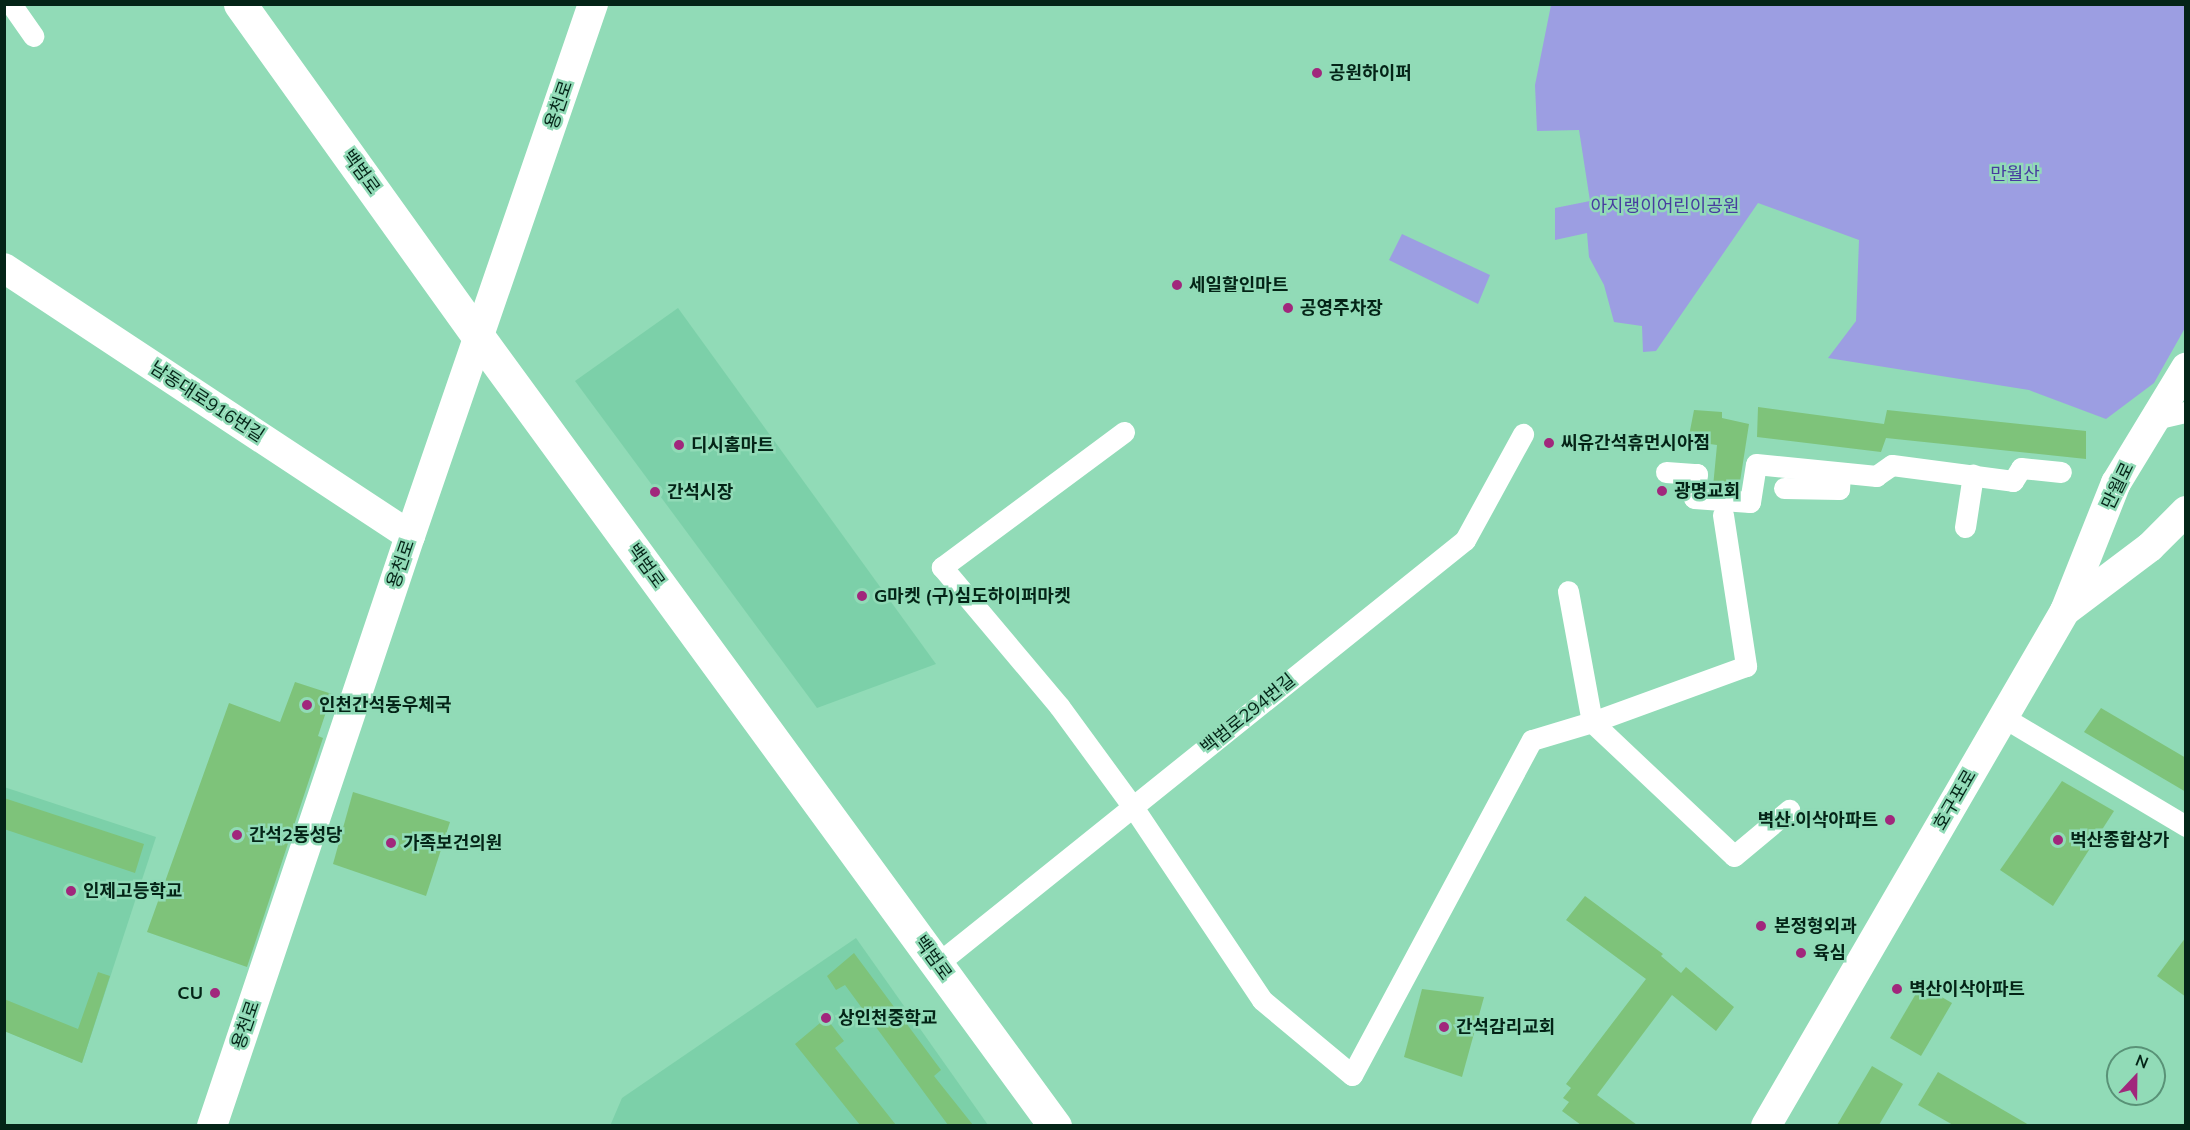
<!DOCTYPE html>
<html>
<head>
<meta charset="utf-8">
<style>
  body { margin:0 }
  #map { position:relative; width:2190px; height:1130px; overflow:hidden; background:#91dbb7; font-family:Mulish,"Noto Sans KR",sans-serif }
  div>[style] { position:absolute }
  .built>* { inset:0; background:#7cd0a9 }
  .green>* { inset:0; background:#9c9ee2 }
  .building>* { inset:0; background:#7ec37a }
  .street>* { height:21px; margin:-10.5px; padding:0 10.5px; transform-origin:10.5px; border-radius:10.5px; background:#fff }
  .secondary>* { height:30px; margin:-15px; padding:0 15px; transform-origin:15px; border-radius:15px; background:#fff }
  .primary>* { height:33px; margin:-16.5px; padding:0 16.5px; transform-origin:16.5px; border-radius:16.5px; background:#fff }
  .dots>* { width:16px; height:16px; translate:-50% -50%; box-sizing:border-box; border:3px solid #91dbb7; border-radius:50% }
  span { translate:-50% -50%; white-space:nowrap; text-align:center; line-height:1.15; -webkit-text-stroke:5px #91dbb7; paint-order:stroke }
  .poi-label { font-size:18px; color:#042417; font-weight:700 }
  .left { translate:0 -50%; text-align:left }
  .right { translate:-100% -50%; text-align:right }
  .street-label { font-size:18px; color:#042417 }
  .park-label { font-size:18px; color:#473c9f }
  .frame { position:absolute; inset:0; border:6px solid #042417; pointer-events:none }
  .north { position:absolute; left:2106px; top:1046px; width:60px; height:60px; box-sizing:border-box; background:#91dbb7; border:2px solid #599277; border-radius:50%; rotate:22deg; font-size:16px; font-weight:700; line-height:24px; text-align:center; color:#042417 }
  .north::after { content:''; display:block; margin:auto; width:21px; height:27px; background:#a1277c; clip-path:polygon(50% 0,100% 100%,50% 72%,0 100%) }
</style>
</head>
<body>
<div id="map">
  <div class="built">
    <div style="clip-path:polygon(678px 308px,936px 664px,817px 708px,575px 381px)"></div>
    <div style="clip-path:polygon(4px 787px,156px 837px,82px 1063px,5px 1031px)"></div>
    <div style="clip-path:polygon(856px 938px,988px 1125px,610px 1126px,622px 1098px)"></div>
  </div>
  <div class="green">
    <div style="clip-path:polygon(1551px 5px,2185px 5px,2185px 328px,2154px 383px,2106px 419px,2029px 390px,1828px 358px,1856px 321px,1859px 240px,1758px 203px,1656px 351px,1643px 352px,1642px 326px,1614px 322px,1604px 285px,1589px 257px,1587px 233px,1555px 240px,1555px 208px,1590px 201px,1579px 130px,1537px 131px,1535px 85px)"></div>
    <div style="clip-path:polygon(1402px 234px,1490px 275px,1478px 304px,1389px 260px)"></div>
  </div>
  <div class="building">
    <div style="clip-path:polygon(1758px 407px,1884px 424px,1887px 410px,2086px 431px,2086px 459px,1886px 438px,1881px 452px,1757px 437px)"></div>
    <div style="clip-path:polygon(1694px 410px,1722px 412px,1722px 418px,1749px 424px,1739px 488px,1713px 487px,1717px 445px,1688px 441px)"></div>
    <div style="clip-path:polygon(295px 682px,332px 694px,318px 736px,323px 738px,247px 967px,147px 932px,229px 703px,280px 722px)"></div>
    <div style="clip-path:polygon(2101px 708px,2186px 758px,2186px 792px,2084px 732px)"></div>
    <div style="clip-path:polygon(2062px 781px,2114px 811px,2053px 906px,2000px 870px)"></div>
    <div style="clip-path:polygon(353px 792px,450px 822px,426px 896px,333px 864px)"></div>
    <div style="clip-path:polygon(4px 798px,144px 844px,135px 873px,4px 829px)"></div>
    <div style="clip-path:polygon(1585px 896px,1663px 954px,1661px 956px,1681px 973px,1686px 967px,1734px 1007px,1716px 1031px,1672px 995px,1597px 1095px,1637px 1125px,1581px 1125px,1562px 1111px,1569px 1102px,1563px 1098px,1571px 1088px,1566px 1084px,1646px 979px,1566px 920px)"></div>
    <div style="clip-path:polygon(2186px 937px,2186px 997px,2157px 976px)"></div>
    <div style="clip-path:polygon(854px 953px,941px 1070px,934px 1076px,973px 1125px,948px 1125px,845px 985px,836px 990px,827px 976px)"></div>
    <div style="clip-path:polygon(98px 972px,110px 976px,82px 1063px,4px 1031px,4px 999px,78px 1029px)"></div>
    <div style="clip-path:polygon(1921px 985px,1952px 1003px,1921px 1056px,1890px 1038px)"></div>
    <div style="clip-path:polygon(1422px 989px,1484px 997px,1462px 1077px,1404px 1057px)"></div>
    <div style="clip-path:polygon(826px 1018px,844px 1041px,835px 1048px,896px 1125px,860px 1125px,795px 1044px)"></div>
    <div style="clip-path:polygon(1872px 1066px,1903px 1084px,1879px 1125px,1837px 1125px)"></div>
    <div style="clip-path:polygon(1938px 1072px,2029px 1125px,1953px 1125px,1918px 1105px)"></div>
  </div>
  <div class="street">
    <div style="left:11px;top:4px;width:39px;rotate:55deg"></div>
    <div style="left:2155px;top:419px;width:32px;rotate:-13deg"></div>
    <div style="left:1124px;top:432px;width:227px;rotate:143.4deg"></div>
    <div style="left:942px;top:567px;width:182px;rotate:49.9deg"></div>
    <div style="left:1059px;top:706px;width:125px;rotate:53.8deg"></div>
    <div style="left:1133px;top:807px;width:232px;rotate:56.2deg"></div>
    <div style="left:1262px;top:1000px;width:117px;rotate:39.8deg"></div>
    <div style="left:1352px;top:1075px;width:380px;rotate:-61.8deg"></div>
    <div style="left:1532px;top:740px;width:63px;rotate:-16.7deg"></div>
    <div style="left:1592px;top:722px;width:133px;rotate:-100.4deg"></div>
    <div style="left:1666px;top:472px;width:31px;rotate:4deg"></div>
    <div style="left:1697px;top:474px;width:24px;rotate:97deg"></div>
    <div style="left:1694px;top:498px;width:56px;rotate:4.1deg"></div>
    <div style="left:1750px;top:502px;width:38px;rotate:-81deg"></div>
    <div style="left:1756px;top:464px;width:121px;rotate:5.7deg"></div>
    <div style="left:1876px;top:476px;width:19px;rotate:-35deg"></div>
    <div style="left:1892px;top:465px;width:122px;rotate:7.5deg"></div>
    <div style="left:2013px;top:481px;width:15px;rotate:-58deg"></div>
    <div style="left:2021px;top:468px;width:40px;rotate:5.7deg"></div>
    <div style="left:1784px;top:488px;width:55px;rotate:1deg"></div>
    <div style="left:1839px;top:489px;width:16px;rotate:-86deg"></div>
    <div style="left:1723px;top:515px;width:153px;rotate:81.3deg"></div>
    <div style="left:1746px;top:666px;width:164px;rotate:160deg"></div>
    <div style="left:1592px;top:722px;width:195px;rotate:43.3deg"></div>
    <div style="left:1734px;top:856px;width:72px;rotate:-39.9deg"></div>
    <div style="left:1965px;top:527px;width:53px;rotate:-81.3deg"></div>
    <div style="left:2003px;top:717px;width:213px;rotate:30.8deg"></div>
    <div style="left:937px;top:964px;width:677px;rotate:-38.77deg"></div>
    <div style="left:1465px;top:540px;width:121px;rotate:-61.3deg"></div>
  </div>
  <div class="secondary">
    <div style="left:4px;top:268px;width:486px;rotate:33.4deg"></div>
    <div style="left:2065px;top:611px;width:138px;rotate:-68.3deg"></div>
    <div style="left:2116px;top:483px;width:135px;rotate:-58.7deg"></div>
    <div style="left:212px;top:1126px;width:622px;rotate:-71.45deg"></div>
    <div style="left:410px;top:536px;width:563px;rotate:-71.02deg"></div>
    <div style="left:1766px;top:1126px;width:596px;rotate:-59.86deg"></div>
    <div style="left:2065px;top:611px;width:106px;rotate:-37deg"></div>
    <div style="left:2150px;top:547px;width:51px;rotate:-45deg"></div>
  </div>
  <div class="primary">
    <div style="left:240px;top:4px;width:412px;rotate:54.4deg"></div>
    <div style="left:480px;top:339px;width:975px;rotate:53.85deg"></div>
  </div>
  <div class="dots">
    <div style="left:1317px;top:73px;background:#a1277c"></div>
    <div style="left:1177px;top:285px;background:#a1277c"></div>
    <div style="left:1288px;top:308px;background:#a1277c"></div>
    <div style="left:1549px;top:443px;background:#a1277c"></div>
    <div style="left:679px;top:445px;background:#a1277c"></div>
    <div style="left:1662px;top:491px;background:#a1277c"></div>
    <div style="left:655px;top:492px;background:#a1277c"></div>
    <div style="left:862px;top:596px;background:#a1277c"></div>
    <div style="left:307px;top:705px;background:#a1277c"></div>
    <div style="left:1890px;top:820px;background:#a1277c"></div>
    <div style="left:237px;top:835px;background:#a1277c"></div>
    <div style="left:2058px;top:840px;background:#a1277c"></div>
    <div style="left:391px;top:843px;background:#a1277c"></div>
    <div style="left:71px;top:891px;background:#a1277c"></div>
    <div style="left:1761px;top:926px;background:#a1277c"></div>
    <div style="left:1801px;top:953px;background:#a1277c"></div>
    <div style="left:1897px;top:989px;background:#a1277c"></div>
    <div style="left:215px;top:993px;background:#a1277c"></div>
    <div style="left:826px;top:1018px;background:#a1277c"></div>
    <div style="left:1444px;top:1027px;background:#a1277c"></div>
  </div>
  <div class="poi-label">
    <span class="left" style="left:1329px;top:73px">공원하이퍼</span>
    <span class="left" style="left:1189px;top:285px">세일할인마트</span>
    <span class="left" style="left:1300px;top:308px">공영주차장</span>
    <span class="left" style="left:1561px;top:443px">씨유간석휴먼시아점</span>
    <span class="left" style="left:691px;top:445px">디시홈마트</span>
    <span class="left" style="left:1674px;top:491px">광명교회</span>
    <span class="left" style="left:667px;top:492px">간석시장</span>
    <span class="left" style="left:874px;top:596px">G마켓 (구)심도하이퍼마켓</span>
    <span class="left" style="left:319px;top:705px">인천간석동우체국</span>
    <span class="right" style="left:1878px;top:820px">벽산.이삭아파트</span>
    <span class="left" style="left:249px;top:835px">간석2동성당</span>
    <span class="left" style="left:2070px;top:840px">벅산종합상가</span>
    <span class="left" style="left:403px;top:843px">가족보건의원</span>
    <span class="left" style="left:83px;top:891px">인제고등학교</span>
    <span class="left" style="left:1774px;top:926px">본정형외과</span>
    <span class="left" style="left:1813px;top:953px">육심</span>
    <span class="left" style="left:1909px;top:989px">벽산이삭아파트</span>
    <span class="right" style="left:203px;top:993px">CU</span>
    <span class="left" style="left:838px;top:1018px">상인천중학교</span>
    <span class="left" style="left:1456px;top:1027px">간석감리교회</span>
  </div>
  <div class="street-label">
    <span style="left:559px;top:105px;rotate:-71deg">용천로</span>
    <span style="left:361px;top:172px;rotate:54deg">백범로</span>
    <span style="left:207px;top:402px;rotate:33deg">남동대로916번길</span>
    <span style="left:2118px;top:486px;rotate:-64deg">만월로</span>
    <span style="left:401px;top:564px;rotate:-71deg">용천로</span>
    <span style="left:646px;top:566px;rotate:54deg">백범로</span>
    <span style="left:1248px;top:714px;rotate:-39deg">백범로294번길</span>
    <span style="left:1955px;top:800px;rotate:-60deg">호구포로</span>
    <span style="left:933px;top:958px;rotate:54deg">백범로</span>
    <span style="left:246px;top:1025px;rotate:-71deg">용천로</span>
  </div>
  <div class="park-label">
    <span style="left:2015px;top:174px">만월산</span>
    <span style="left:1665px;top:206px">아지랭이어린이공원</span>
  </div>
  <div class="frame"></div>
  <div class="north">N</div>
</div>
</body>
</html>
